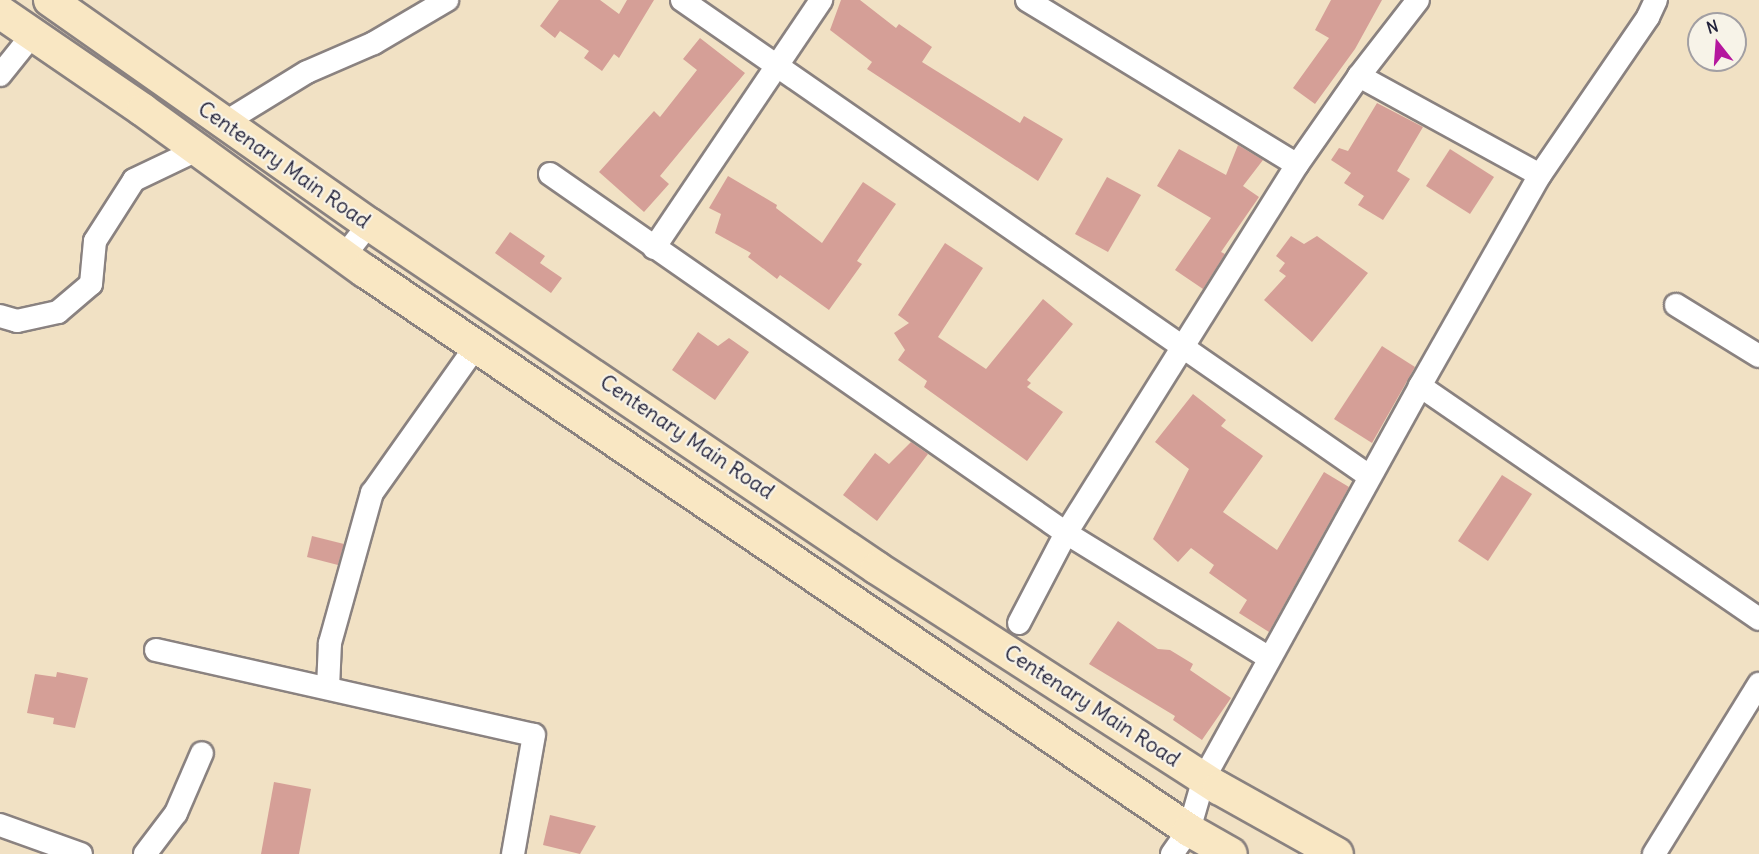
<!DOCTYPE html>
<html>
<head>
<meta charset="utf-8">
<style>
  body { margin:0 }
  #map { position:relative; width:1759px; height:854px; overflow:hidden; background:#f1e1c4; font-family:Delius,sans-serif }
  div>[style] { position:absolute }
  .building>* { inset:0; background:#d59f97 }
  .roads { filter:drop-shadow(2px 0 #8a8280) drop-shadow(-2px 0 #8a8280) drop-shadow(0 2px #8a8280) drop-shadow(0 -2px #8a8280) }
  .street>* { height:22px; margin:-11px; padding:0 11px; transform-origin:11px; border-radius:11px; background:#fff }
  .secondary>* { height:32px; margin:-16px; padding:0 16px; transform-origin:16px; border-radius:16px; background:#f9e7c3 }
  span { translate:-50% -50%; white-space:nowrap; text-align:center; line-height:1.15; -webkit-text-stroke:4.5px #f7f3e8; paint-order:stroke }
  .street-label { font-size:21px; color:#22223b }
  .north { position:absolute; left:1687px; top:12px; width:60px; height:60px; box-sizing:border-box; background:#f7f3e8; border:2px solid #a29fa3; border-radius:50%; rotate:343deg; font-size:16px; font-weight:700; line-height:24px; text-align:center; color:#22223b }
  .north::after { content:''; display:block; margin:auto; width:21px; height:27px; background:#b5179e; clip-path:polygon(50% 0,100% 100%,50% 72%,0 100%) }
</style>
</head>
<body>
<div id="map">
  <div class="building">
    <div style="clip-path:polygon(559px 0,600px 0,619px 14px,627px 0,654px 0,619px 58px,614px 54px,602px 71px,584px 58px,589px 51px,560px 31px,555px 38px,540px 26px)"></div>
    <div style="clip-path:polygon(841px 0,860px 0,896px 28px,899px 24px,932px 47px,922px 62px,1020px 123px,1024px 116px,1063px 139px,1038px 181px,867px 69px,872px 62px,830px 30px)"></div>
    <div style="clip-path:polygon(1331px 0,1382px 0,1355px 49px,1315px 104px,1293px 88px,1329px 38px,1315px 30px)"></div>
    <div style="clip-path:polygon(700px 38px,745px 73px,660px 176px,669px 184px,644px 212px,599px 172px,654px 111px,660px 117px,697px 70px,683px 59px)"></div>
    <div style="clip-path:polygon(1377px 103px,1423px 127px,1397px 171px,1410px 179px,1383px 220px,1358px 205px,1364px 196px,1344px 183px,1351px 173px,1331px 160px,1339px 148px,1348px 151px)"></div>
    <div style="clip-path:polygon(1238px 145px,1263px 160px,1243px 186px,1259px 197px,1221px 252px,1225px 254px,1203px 289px,1175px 270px,1211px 218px,1157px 186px,1179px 149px,1226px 175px)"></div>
    <div style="clip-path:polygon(1450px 149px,1494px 177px,1470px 214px,1426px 186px)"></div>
    <div style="clip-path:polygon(728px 176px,777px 205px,776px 208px,822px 243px,863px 182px,896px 204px,857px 261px,862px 264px,829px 310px,780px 275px,777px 279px,748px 257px,751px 253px,715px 233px,721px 214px,709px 208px)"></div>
    <div style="clip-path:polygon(1107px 177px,1141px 195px,1108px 252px,1075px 234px)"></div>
    <div style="clip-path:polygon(510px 232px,545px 256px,540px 263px,562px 278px,551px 293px,495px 253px)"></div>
    <div style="clip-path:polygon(1291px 236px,1304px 244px,1317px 236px,1368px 273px,1312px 342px,1264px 300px,1286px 276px,1279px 271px,1285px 263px,1276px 256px)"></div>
    <div style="clip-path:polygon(945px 243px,983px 268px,938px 337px,986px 369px,1043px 299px,1073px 324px,1027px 380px,1031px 383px,1027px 387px,1063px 412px,1027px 461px,924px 387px,927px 381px,898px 360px,905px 350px,894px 333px,909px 323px,898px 315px)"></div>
    <div style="clip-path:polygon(698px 332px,718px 346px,729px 338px,749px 352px,715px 400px,672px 370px)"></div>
    <div style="clip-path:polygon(1382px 346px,1415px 367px,1372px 443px,1334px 419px)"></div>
    <div style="clip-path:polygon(1193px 394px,1226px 420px,1221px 426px,1263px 456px,1223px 512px,1277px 550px,1324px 472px,1349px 487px,1269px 632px,1239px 613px,1247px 600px,1209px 573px,1214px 565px,1191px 548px,1178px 562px,1153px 539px,1189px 469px,1155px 442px)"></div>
    <div style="clip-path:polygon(911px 442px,928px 454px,877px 521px,843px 495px,875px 453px,889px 464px)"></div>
    <div style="clip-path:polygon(1502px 475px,1532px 494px,1488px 561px,1458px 541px)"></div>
    <div style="clip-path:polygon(312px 536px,344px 544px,338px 565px,307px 557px)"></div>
    <div style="clip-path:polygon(1118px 621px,1158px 649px,1170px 650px,1193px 664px,1190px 670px,1231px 698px,1202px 740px,1173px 720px,1175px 716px,1089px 664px)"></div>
    <div style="clip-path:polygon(57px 672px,88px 678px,75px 728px,53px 724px,54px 718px,27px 713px,35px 674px,56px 677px)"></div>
    <div style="clip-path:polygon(274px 782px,311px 789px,299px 854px,261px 854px)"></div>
    <div style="clip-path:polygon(550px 815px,596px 826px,580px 854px,543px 845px)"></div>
  </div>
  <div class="roads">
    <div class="street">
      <div style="left:682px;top:0;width:836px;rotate:34.72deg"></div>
      <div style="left:1027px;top:0;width:316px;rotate:31.4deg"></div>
      <div style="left:0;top:75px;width:53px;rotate:-51.2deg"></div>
      <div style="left:1359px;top:76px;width:206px;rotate:28.7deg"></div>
      <div style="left:224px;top:123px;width:97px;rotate:-31.6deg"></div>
      <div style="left:307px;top:72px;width:73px;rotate:-23.4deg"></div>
      <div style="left:374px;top:43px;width:85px;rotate:-30.5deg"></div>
      <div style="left:550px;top:174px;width:629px;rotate:34.83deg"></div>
      <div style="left:1066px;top:533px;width:238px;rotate:31.6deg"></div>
      <div style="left:654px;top:248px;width:299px;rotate:-56deg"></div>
      <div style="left:344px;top:256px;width:41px;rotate:-52deg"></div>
      <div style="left:1676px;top:305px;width:97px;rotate:31.6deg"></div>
      <div style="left:0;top:316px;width:18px;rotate:16deg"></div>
      <div style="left:17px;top:321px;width:42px;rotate:-12.4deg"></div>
      <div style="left:58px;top:312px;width:43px;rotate:-40.3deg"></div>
      <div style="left:91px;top:284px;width:43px;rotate:-84.7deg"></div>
      <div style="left:95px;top:241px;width:72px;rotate:-57.4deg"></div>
      <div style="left:134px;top:180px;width:70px;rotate:-25.5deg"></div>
      <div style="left:1420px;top:386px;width:411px;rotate:34.5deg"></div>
      <div style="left:1019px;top:623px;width:102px;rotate:-62.4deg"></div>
      <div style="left:1066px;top:533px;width:434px;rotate:-57.9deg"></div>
      <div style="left:1297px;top:165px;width:108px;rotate:-55.1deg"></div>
      <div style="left:1359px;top:76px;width:96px;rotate:-52.2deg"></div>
      <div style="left:156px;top:650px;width:387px;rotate:12.7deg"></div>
      <div style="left:534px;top:735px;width:121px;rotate:100deg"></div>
      <div style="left:328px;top:688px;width:45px;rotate:-87.5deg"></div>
      <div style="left:330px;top:643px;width:156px;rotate:-74.4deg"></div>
      <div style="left:372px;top:493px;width:180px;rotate:-54.7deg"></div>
      <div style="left:0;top:825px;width:86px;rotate:19.7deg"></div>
      <div style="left:145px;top:854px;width:51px;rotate:-52.9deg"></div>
      <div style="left:176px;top:813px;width:65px;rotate:-66.6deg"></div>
      <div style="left:1172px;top:854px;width:29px;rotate:-55deg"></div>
      <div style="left:1189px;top:830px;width:54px;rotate:-73.9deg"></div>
      <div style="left:1204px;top:778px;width:448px;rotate:-61.1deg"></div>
      <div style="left:1420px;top:386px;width:243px;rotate:-60.4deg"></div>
      <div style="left:1540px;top:175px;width:191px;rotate:-55.6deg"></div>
      <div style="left:1648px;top:17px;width:19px;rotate:-65deg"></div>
      <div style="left:1654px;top:854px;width:200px;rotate:-58.3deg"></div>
    </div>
    <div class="secondary">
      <div style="left:50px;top:0;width:390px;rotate:35.1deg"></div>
      <div style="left:369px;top:224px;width:614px;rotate:34.1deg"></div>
      <div style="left:877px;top:568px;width:407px;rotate:32.8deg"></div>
      <div style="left:1219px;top:788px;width:135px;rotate:29.2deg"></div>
      <div style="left:0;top:12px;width:173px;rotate:34.4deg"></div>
      <div style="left:143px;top:110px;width:274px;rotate:36deg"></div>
      <div style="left:365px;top:271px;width:996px;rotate:34.15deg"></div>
      <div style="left:1189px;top:830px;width:48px;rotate:29.7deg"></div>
    </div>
  </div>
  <div class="street-label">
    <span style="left:284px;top:165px;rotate:35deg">Centenary Main Road</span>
    <span style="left:687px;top:437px;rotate:34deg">Centenary Main Road</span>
    <span style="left:1092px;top:706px;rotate:33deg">Centenary Main Road</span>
  </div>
  <div class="north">N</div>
</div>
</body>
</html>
